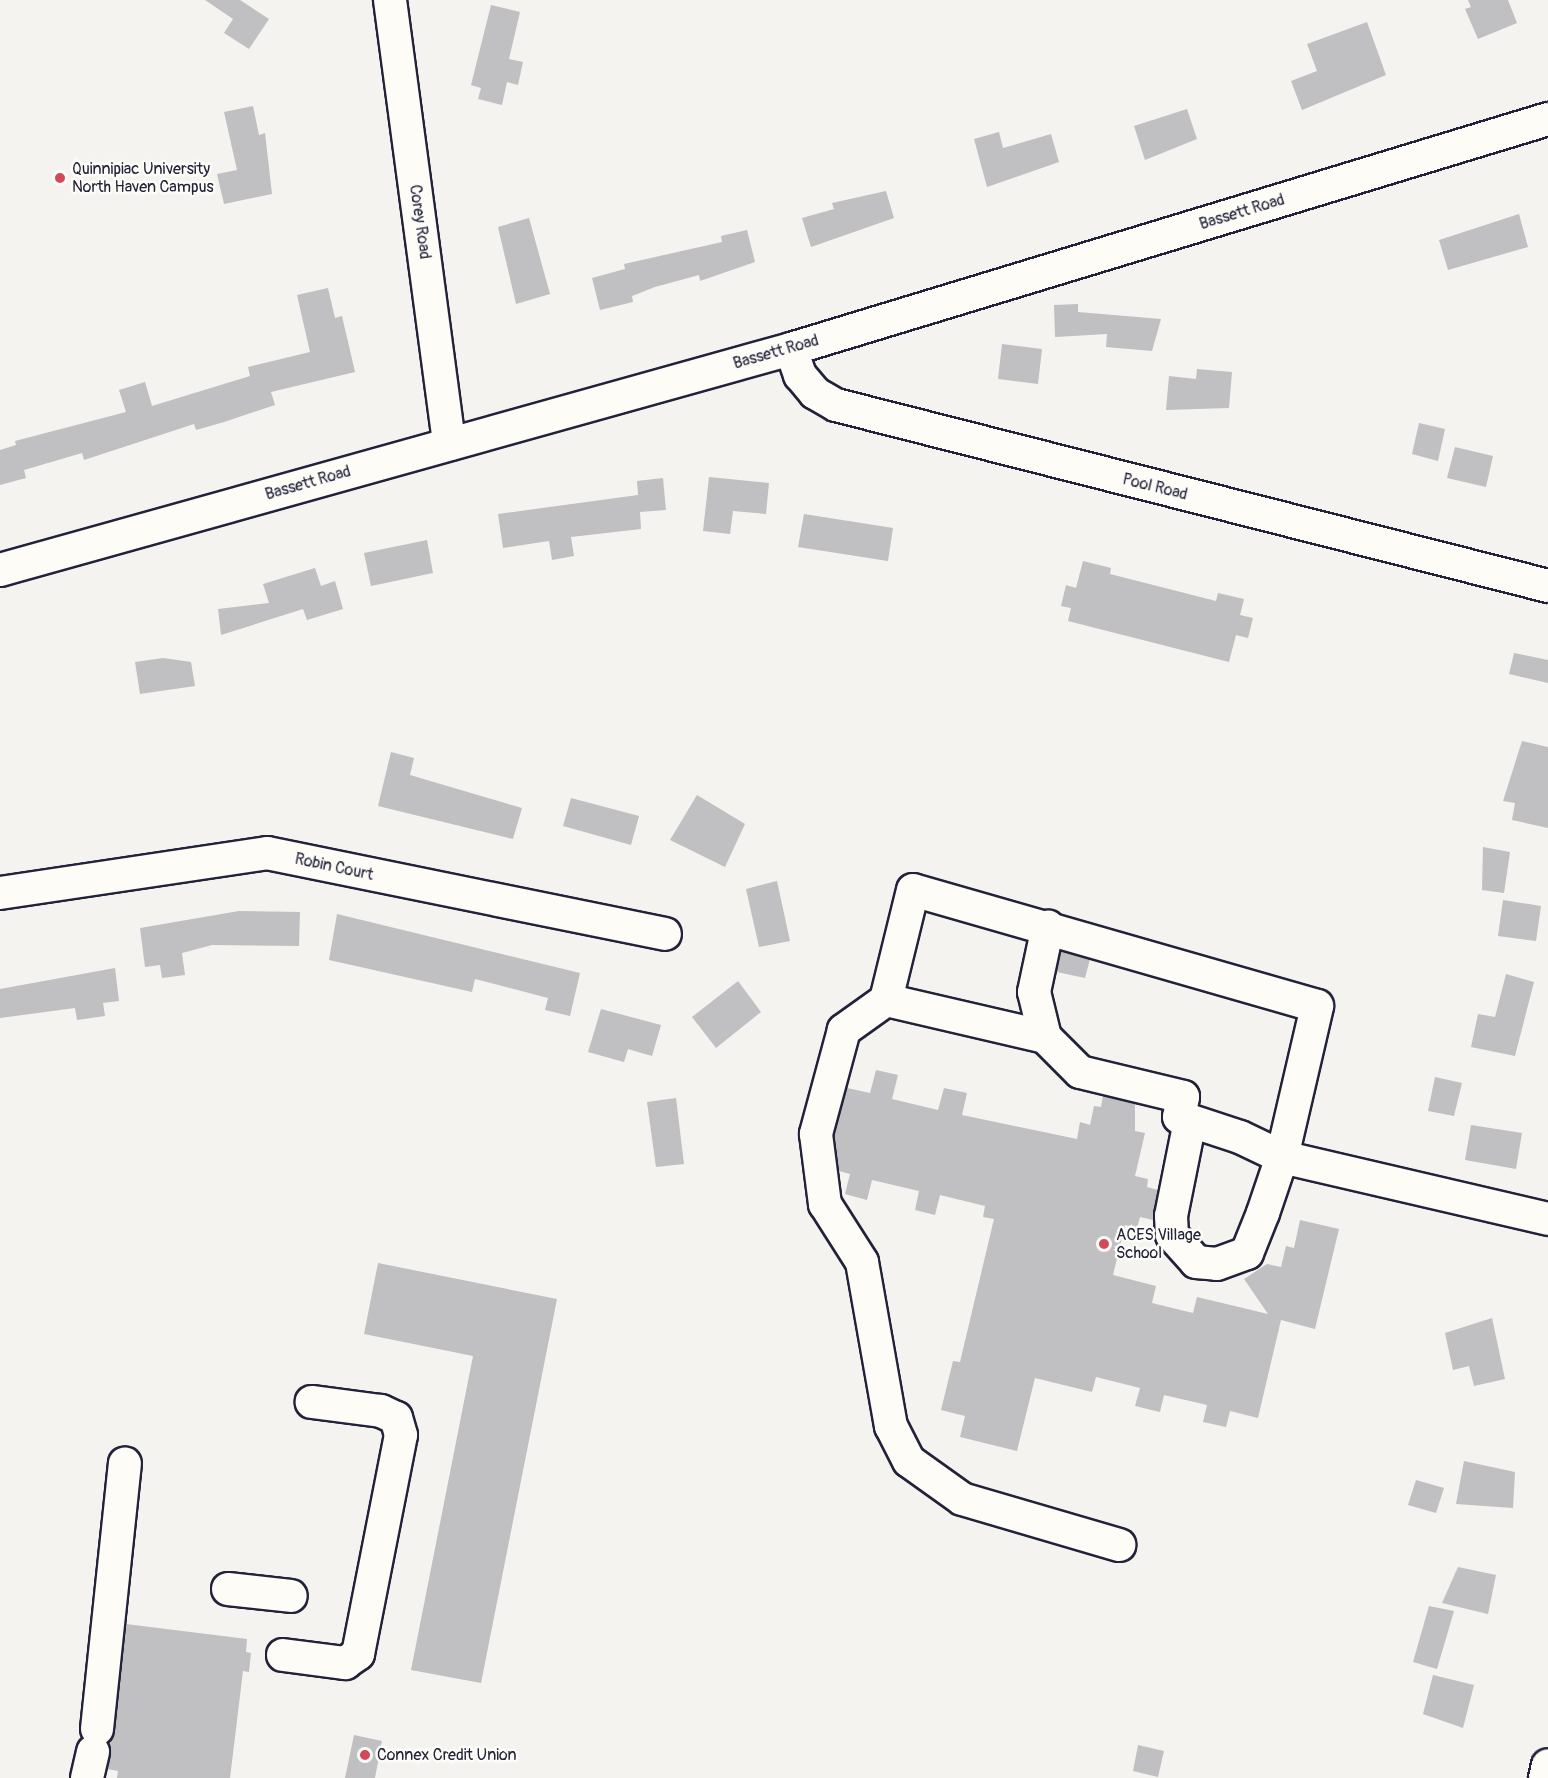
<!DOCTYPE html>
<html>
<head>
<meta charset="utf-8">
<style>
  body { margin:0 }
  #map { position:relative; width:1548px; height:1778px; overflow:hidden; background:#f4f3ef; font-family:Pangolin,sans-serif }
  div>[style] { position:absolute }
  .building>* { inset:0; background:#c0bfc2 }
  .roads { filter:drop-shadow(2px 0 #22223b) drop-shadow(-2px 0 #22223b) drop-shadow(0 2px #22223b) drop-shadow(0 -2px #22223b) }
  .minor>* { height:32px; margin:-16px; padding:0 16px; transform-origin:16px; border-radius:16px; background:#fdfcf7 }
  .dots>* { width:16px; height:16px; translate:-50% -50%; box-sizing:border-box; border:3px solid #fdfcf7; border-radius:50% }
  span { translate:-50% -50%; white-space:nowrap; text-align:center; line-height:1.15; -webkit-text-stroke:5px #fdfcf7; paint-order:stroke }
  .poi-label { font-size:16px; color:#22223b }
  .left { translate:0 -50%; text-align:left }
  .street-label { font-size:16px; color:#22223b }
</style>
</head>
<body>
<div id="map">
  <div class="building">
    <div style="clip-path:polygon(205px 0,240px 0,269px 19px,249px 49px,224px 33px,233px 19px)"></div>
    <div style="clip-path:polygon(1468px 0,1508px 0,1517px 23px,1478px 39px,1465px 9px,1471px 7px)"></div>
    <div style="clip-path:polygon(491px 5px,520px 12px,509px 59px,523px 62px,518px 85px,507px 82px,502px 105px,478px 99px,481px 88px,471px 85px)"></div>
    <div style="clip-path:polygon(1367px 22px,1386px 75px,1302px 110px,1291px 81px,1317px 71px,1307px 44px)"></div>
    <div style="clip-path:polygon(253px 106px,259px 135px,265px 133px,272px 194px,224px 204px,217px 174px,237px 170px,224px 112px)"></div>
    <div style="clip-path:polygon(1187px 109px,1197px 139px,1145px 160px,1134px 126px)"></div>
    <div style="clip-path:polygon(999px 132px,1003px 148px,1051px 134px,1059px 162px,987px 187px,974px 139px)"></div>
    <div style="clip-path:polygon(886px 191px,894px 218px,811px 247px,802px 218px,834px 209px,832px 203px)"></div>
    <div style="clip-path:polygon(1519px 214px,1528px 247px,1448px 270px,1439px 240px)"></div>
    <div style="clip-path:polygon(529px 218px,550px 294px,516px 304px,498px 227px)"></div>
    <div style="clip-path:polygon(747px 230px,755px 262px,700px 281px,699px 275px,655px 287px,632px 296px,633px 302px,600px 310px,592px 278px,625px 269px,624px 264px,722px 242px,721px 236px)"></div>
    <div style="clip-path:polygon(328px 288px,335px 318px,342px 316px,355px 372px,271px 392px,275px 405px,224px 422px,196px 430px,194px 424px,84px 460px,82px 453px,24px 470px,26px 478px,0 485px,0 450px,16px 445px,15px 441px,126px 412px,119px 390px,145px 382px,152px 406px,250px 376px,248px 367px,310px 352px,297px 295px)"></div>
    <div style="clip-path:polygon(1078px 304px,1078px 312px,1161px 319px,1152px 351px,1106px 347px,1107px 334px,1055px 337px,1054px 305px)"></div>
    <div style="clip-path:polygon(1002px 344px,1042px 349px,1038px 384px,998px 379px)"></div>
    <div style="clip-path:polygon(1197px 369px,1232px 372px,1229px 408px,1166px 410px,1169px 376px,1196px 379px)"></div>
    <div style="clip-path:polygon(1419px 423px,1445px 429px,1438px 461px,1412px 454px)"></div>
    <div style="clip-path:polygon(1455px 447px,1493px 456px,1486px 487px,1447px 478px)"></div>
    <div style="clip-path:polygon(709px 477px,769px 483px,766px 514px,733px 511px,730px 534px,703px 531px)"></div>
    <div style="clip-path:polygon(663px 478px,666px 510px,640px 512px,641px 529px,571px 537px,574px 556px,552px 560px,549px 541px,503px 548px,498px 514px,638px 495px,637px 481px)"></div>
    <div style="clip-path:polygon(804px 514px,893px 528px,888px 561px,798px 547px)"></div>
    <div style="clip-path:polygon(427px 540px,433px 573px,371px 586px,364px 553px)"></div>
    <div style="clip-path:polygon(1083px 561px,1111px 568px,1110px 574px,1216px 601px,1218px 593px,1244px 599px,1240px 615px,1253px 618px,1248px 638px,1236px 635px,1229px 662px,1068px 621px,1071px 608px,1061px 606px,1066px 585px,1076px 588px)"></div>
    <div style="clip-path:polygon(315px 568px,321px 586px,335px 581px,343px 609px,307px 620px,303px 609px,221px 635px,218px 609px,269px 603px,263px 584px)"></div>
    <div style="clip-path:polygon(1514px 653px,1548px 660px,1548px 683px,1509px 674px)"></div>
    <div style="clip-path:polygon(163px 658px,191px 662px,195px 686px,140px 694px,135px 662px)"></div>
    <div style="clip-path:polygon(1522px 741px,1548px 747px,1548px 828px,1512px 820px,1515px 803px,1503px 801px)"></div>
    <div style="clip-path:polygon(391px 752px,414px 758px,410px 775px,522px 808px,513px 839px,378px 806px)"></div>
    <div style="clip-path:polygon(697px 795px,745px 824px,725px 867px,670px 840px)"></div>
    <div style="clip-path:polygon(571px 798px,639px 816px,631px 845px,563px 826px)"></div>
    <div style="clip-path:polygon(1483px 847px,1510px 852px,1504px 893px,1482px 890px)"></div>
    <div style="clip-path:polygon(777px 881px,790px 941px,759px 947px,746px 889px)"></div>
    <div style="clip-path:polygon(1503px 900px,1541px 906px,1536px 941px,1498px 936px)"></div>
    <div style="clip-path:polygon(239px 911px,300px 912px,299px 946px,212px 945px,182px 953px,185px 975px,162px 978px,160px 965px,145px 967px,140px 928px)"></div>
    <div style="clip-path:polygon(337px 914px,580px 973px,570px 1016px,545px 1010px,548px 998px,475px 979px,472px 992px,329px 960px)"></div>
    <div style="clip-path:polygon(1061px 951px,1090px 959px,1085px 978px,1057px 972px)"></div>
    <div style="clip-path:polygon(115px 968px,119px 1001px,103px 1003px,105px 1016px,77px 1020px,75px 1008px,0 1018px,0 989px)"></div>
    <div style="clip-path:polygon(1506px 974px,1534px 982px,1515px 1056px,1471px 1047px,1478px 1014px,1495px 1017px)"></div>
    <div style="clip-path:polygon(738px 981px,761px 1012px,716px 1048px,692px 1017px)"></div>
    <div style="clip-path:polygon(601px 1009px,661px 1025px,652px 1056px,628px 1049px,624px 1062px,588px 1052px)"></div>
    <div style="clip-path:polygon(876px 1070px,898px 1075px,892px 1099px,938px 1110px,944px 1088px,967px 1093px,962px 1115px,1077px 1139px,1080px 1122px,1090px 1125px,1094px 1106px,1101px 1107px,1103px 1096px,1135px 1104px,1135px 1131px,1145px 1133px,1135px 1176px,1148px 1179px,1147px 1187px,1158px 1190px,1153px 1220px,1140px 1217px,1137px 1228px,1125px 1225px,1113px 1275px,1156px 1286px,1152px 1303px,1193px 1313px,1197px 1297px,1268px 1314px,1244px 1279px,1267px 1264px,1281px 1267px,1286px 1246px,1294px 1248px,1300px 1220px,1339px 1229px,1315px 1329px,1281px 1320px,1258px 1418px,1230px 1411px,1226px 1427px,1203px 1422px,1207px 1405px,1164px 1395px,1160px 1412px,1135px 1406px,1140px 1388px,1096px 1377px,1092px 1392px,1035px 1378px,1017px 1451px,960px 1437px,965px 1416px,941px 1410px,953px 1361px,960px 1362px,994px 1219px,983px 1217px,985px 1206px,940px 1195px,935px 1215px,915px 1210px,919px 1191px,872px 1180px,867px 1200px,845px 1194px,850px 1174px,839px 1171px,834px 1135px,847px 1088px,870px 1093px)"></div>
    <div style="clip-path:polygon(1435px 1077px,1462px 1083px,1454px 1116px,1428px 1111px)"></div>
    <div style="clip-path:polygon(676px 1098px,684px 1164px,656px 1167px,647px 1102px)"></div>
    <div style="clip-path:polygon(1471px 1125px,1522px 1133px,1516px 1169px,1465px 1160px)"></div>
    <div style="clip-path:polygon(378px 1263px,557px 1299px,481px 1683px,411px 1670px,473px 1356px,364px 1334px)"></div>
    <div style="clip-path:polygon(1492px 1318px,1505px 1379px,1474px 1386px,1469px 1366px,1453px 1370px,1445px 1333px)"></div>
    <div style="clip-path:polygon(1464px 1461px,1515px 1472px,1513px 1508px,1456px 1504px)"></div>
    <div style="clip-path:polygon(1416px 1480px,1444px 1488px,1436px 1513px,1408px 1505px)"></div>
    <div style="clip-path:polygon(1458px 1567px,1496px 1575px,1488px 1614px,1442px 1603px)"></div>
    <div style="clip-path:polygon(1429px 1606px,1454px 1611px,1437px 1669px,1413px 1662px)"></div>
    <div style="clip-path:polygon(126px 1624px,247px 1639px,246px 1652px,251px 1653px,249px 1672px,243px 1671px,230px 1778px,117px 1778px,118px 1771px,107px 1769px)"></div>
    <div style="clip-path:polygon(1433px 1675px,1474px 1685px,1463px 1728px,1423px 1714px)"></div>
    <div style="clip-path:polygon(354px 1735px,382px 1741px,375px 1778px,345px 1778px)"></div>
    <div style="clip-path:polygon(1138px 1745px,1164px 1751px,1158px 1777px,1133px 1771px)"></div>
  </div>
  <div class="roads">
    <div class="minor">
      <div style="left:390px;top:0;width:448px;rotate:82.4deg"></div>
      <div style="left:791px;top:349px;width:28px;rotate:71deg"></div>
      <div style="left:800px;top:375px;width:23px;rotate:50deg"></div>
      <div style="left:815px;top:393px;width:24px;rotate:30deg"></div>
      <div style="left:836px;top:405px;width:735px;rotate:14.26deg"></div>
      <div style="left:0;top:570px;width:821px;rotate:-15.61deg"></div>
      <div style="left:791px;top:349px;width:791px;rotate:-16.9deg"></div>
      <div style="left:0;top:893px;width:270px;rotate:-8.5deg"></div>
      <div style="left:267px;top:853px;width:406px;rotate:11.5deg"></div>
      <div style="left:886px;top:1000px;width:52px;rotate:144.5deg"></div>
      <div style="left:844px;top:1030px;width:108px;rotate:105.1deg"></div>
      <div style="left:816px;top:1134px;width:71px;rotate:82.7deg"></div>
      <div style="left:825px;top:1204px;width:69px;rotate:57.5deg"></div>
      <div style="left:862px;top:1262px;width:167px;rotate:80deg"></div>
      <div style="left:891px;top:1426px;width:39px;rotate:63deg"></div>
      <div style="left:909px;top:1461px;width:65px;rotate:35.6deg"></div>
      <div style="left:962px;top:1499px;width:164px;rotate:16.3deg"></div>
      <div style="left:1045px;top:1037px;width:46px;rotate:-103.7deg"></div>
      <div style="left:1034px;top:992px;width:67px;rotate:-78deg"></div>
      <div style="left:1190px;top:1121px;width:97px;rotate:101.3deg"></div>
      <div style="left:1171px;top:1216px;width:19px;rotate:87deg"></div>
      <div style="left:1172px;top:1235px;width:36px;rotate:48deg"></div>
      <div style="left:1196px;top:1262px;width:21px;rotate:5deg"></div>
      <div style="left:1217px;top:1264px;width:32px;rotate:-20deg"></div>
      <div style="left:1247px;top:1253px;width:43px;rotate:-68.2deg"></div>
      <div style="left:1263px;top:1213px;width:59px;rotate:-71.3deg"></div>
      <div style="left:1282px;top:1157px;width:155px;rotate:-76.9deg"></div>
      <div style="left:1317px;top:1006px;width:420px;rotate:-164deg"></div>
      <div style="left:913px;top:890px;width:113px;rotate:103.8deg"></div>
      <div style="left:886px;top:1000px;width:163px;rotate:13.1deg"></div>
      <div style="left:1045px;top:1037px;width:49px;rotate:45deg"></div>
      <div style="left:1080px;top:1072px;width:106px;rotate:13.6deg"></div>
      <div style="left:1183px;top:1097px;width:20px;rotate:101deg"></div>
      <div style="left:1179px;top:1117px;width:64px;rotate:18.2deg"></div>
      <div style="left:1240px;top:1137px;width:47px;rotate:25.5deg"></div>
      <div style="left:1282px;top:1157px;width:273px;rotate:13.1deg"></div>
      <div style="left:228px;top:1589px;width:63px;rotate:6.3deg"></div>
      <div style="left:283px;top:1655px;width:63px;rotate:7.4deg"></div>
      <div style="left:345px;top:1663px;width:16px;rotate:-35deg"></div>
      <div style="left:358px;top:1654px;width:223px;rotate:-78.9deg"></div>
      <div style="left:401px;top:1435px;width:18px;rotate:-106deg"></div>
      <div style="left:396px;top:1418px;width:17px;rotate:-155deg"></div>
      <div style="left:381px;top:1411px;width:70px;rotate:-172.6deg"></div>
      <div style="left:97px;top:1729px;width:267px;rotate:-84deg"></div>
      <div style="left:87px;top:1778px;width:27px;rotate:-77deg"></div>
      <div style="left:1545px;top:1778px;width:13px;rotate:-77deg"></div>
    </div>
  </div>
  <div class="dots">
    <div style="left:60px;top:178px;background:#d1495b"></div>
    <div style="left:1104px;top:1244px;background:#d1495b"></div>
    <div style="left:365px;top:1755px;background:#d1495b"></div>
  </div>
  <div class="poi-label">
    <span class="left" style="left:72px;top:178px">Quinnipiac University<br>North Haven Campus</span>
    <span class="left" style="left:1116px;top:1244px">ACES Village<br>School</span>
    <span class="left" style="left:377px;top:1755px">Connex Credit Union</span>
  </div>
  <div class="street-label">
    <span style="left:1242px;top:212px;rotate:-17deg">Bassett Road</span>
    <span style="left:420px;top:222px;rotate:82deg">Corey Road</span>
    <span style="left:776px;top:352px;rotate:-16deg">Bassett Road</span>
    <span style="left:308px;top:483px;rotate:-16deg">Bassett Road</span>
    <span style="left:1155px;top:487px;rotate:14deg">Pool Road</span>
    <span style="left:334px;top:867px;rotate:12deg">Robin Court</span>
  </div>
</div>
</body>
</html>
